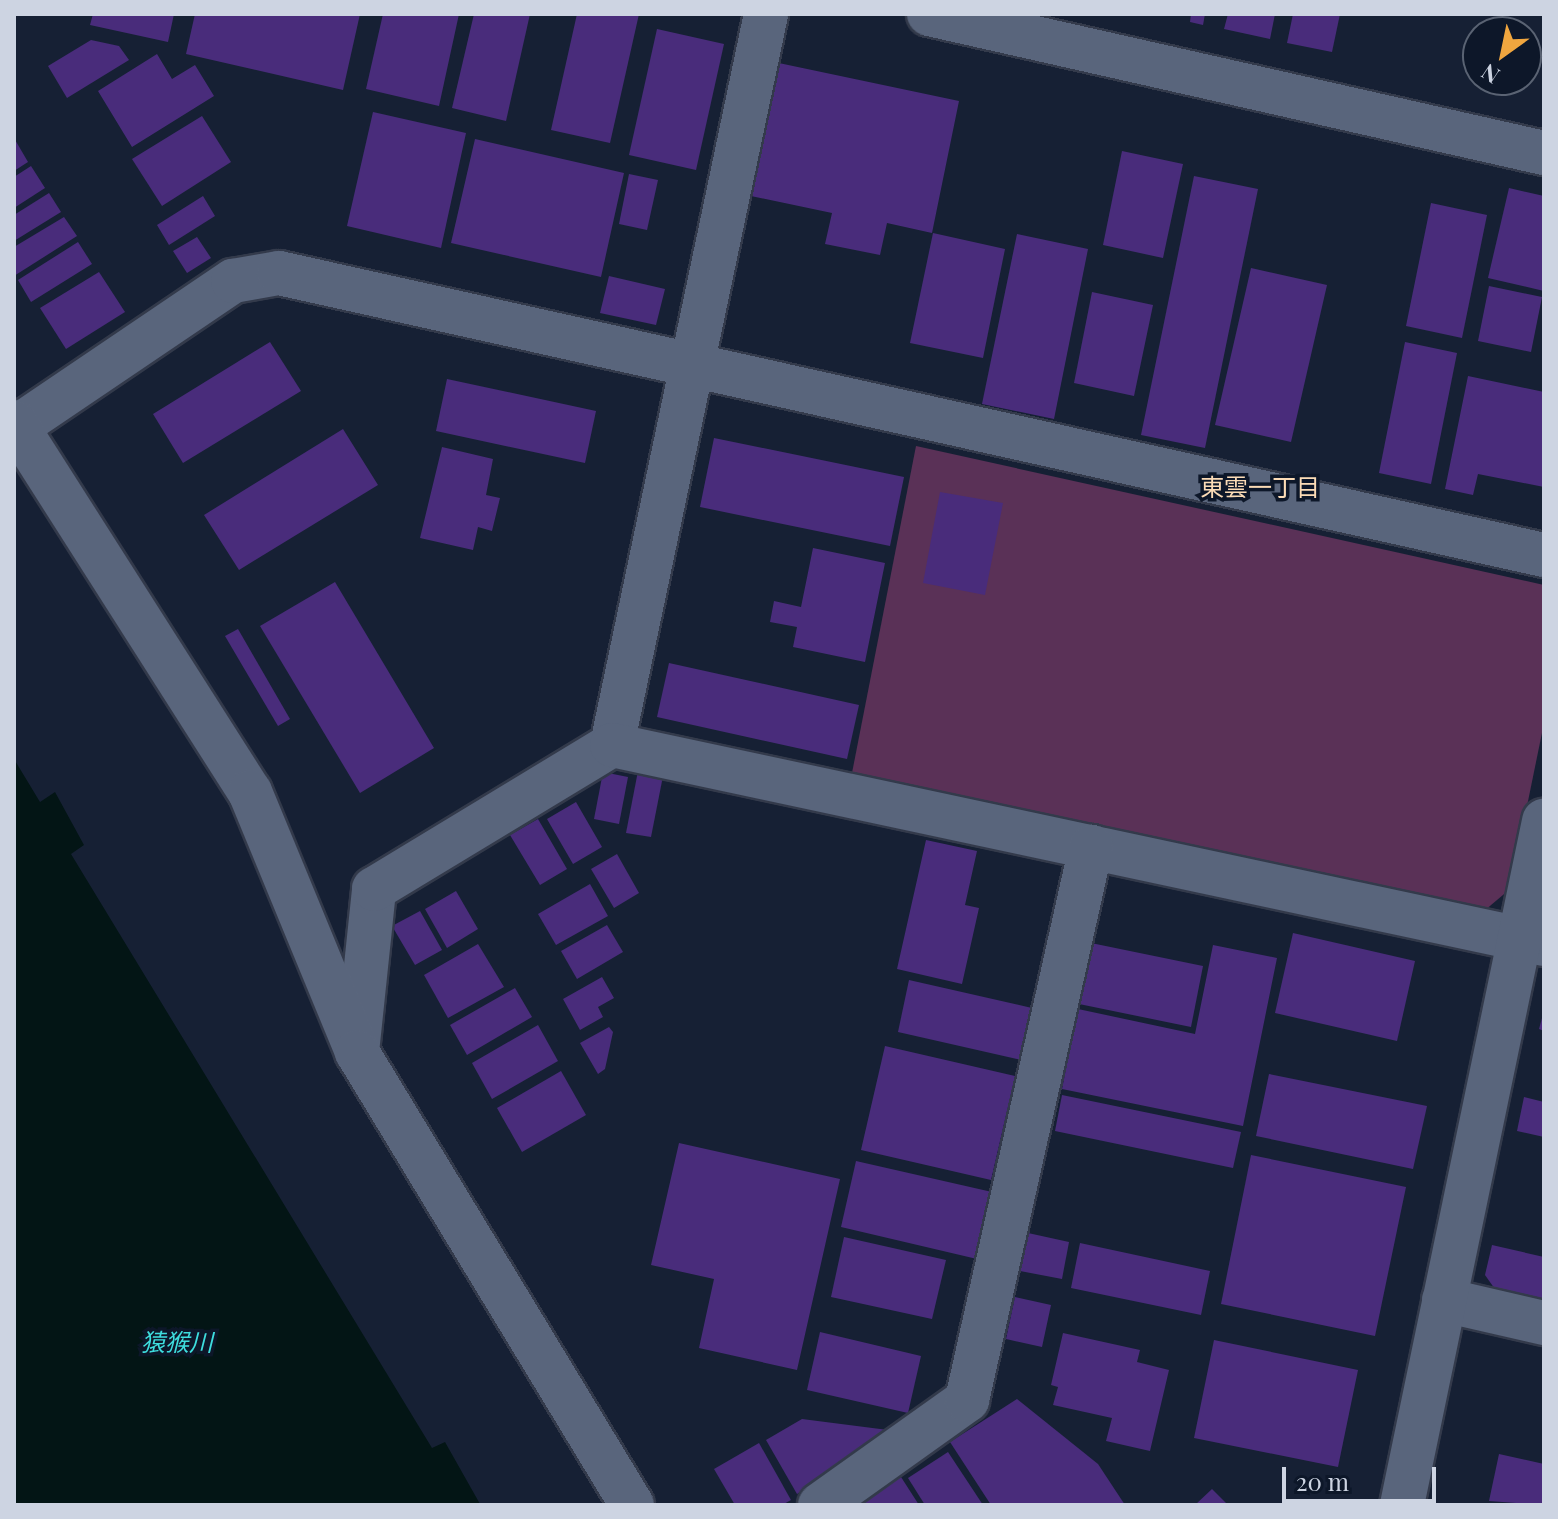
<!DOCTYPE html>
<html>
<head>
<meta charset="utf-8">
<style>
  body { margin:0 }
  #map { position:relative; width:1558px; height:1519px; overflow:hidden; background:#162034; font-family:"Playfair Display","Noto Sans JP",serif }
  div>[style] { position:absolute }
  .green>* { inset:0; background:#5a3157 }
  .water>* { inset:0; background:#031515 }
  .building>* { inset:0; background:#492c7b }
  .roads { filter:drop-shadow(2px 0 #333a4b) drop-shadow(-2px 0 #333a4b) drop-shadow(0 2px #333a4b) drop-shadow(0 -2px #333a4b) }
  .street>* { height:44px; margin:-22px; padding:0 22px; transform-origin:22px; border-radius:22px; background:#59657c }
  .secondary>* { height:44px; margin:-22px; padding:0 22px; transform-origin:22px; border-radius:22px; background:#59657c }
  span { translate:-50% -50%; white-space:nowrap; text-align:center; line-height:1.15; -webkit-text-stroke:7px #0d1729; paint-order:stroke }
  .neighbourhood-label { font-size:24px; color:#fbdbb6 }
  .water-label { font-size:24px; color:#3eddde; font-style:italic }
  .frame { position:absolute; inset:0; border:16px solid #cdd4e2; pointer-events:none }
  .north { position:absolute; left:1462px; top:16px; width:80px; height:80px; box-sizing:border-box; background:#0d1729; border:2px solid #5a6373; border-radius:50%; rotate:213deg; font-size:22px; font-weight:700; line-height:32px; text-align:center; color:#cdd4e2 }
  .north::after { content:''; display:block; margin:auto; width:28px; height:36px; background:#f0a63f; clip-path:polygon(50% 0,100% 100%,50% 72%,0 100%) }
  .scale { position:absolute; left:1282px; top:1467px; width:154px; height:36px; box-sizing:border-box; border:4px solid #cdd4e2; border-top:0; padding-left:10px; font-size:24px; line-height:28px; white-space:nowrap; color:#cdd4e2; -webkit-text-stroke:6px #0d1729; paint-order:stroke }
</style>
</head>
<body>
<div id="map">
  <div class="green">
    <div style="clip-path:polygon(916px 446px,1544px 585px,1544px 723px,1510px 889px,1484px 911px,852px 773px)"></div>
  </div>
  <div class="water">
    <div style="clip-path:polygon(14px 759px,40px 802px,55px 792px,84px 845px,71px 854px,432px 1448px,445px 1442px,480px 1504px,14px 1505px)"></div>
  </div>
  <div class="building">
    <div style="clip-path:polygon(93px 14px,174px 14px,168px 42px,90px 25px)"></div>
    <div style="clip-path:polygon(195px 14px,360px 14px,343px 90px,186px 54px)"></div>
    <div style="clip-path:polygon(383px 14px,459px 14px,439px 106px,366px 89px)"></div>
    <div style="clip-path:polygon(474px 14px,530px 14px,506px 121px,452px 108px)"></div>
    <div style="clip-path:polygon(577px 14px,639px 14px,610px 143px,551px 130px)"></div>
    <div style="clip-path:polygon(1191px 14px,1205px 14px,1203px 25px,1190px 22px)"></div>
    <div style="clip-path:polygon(1228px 14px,1275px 14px,1270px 39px,1224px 29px)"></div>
    <div style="clip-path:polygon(1293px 14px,1340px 14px,1332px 52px,1287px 43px)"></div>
    <div style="clip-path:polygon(657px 29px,724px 44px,696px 170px,629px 155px)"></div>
    <div style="clip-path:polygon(91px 40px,119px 46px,129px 60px,67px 98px,48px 66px)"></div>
    <div style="clip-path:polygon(157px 54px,172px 79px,195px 65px,214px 96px,132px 147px,98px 91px)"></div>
    <div style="clip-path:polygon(774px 62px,959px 101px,932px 233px,887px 223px,880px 255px,825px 244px,832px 213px,746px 195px)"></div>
    <div style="clip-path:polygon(373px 112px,466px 133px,441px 248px,347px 226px)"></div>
    <div style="clip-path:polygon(202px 116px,231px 162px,162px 206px,132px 159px)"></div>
    <div style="clip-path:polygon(14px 138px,28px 162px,14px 171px)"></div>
    <div style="clip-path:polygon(475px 139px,624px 173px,601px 277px,451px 243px)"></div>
    <div style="clip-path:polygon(1122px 151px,1183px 164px,1163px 258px,1103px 245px)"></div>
    <div style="clip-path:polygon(31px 166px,45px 188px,14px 208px,14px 177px)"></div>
    <div style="clip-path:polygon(629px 174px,658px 180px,647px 230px,619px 224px)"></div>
    <div style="clip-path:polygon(1194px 176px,1258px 189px,1205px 448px,1141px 435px)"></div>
    <div style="clip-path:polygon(1509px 188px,1544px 196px,1544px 291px,1488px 278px)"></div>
    <div style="clip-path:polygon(49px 193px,61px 212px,14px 241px,14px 215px)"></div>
    <div style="clip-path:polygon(203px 196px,215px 216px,169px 245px,157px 225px)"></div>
    <div style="clip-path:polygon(1431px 203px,1487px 215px,1462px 338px,1406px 326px)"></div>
    <div style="clip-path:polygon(64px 217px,77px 236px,14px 276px,14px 247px)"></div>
    <div style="clip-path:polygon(933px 233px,1005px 249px,983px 358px,910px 343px)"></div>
    <div style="clip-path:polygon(1017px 234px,1088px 249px,1054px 419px,982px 404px)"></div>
    <div style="clip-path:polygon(197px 237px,211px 258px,187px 273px,173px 251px)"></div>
    <div style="clip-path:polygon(78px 242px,92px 264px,31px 302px,18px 280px)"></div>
    <div style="clip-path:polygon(1251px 268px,1327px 285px,1291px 442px,1215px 425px)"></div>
    <div style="clip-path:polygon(99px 272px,125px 312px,66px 349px,40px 308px)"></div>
    <div style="clip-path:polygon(609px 276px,665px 289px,656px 325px,600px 313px)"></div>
    <div style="clip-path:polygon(1489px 286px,1542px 297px,1531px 352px,1478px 341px)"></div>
    <div style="clip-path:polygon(1092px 292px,1153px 305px,1134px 396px,1074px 383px)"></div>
    <div style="clip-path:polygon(270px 342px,301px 391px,183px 463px,153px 414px)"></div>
    <div style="clip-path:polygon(1405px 342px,1457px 353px,1431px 484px,1379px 473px)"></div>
    <div style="clip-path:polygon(1468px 376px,1544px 392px,1544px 487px,1478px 474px,1473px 495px,1445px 489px)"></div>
    <div style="clip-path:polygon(447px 379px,596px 411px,585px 463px,436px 431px)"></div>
    <div style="clip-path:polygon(343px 429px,378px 485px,239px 570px,204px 515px)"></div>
    <div style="clip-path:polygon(714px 438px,904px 477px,890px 546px,700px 507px)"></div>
    <div style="clip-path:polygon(442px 447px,493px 459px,486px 495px,500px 498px,492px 531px,478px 527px,473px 550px,420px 538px)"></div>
    <div style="clip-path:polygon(940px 492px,1003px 503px,985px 595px,923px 583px)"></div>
    <div style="clip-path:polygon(813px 548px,885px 563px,865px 662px,793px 647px,797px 627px,770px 622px,774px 601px,801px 607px)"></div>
    <div style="clip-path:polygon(335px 582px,434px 748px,360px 793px,260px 626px)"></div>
    <div style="clip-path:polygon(238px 629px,290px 719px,278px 726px,225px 636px)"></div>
    <div style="clip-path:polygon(669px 663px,859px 705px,847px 759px,657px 717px)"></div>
    <div style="clip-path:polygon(638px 771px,663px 776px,651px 837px,626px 833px)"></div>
    <div style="clip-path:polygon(603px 772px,628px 777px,619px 824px,594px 819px)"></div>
    <div style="clip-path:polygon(576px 802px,602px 847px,573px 864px,547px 819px)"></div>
    <div style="clip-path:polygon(538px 819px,567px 869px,540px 885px,510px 835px)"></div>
    <div style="clip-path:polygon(926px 840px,977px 851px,965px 905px,979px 908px,962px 984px,897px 969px)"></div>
    <div style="clip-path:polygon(617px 854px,639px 893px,614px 908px,591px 869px)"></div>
    <div style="clip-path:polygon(590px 884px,608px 916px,556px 945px,538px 914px)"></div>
    <div style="clip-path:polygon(456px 891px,478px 929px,447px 948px,425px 909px)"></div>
    <div style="clip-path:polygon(420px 911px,442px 950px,415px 965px,392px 926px)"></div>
    <div style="clip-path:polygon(607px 925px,623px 952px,577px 979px,561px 951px)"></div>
    <div style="clip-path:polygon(1293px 933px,1415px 961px,1397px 1041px,1275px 1013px)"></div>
    <div style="clip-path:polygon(1091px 943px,1203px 966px,1191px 1027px,1079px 1004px)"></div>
    <div style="clip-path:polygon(478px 944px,504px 987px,448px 1018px,424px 975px)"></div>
    <div style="clip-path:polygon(1213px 945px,1277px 958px,1243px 1126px,1062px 1089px,1078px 1009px,1195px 1034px)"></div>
    <div style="clip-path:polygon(602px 977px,614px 998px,598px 1007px,603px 1017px,580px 1030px,563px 999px)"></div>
    <div style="clip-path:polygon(909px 980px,1032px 1008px,1021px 1060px,898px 1032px)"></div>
    <div style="clip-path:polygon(515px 988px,532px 1017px,467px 1055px,450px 1025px)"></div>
    <div style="clip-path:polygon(1544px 1011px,1544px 1031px,1539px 1029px)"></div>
    <div style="clip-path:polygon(538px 1025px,558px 1061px,492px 1099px,472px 1063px)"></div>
    <div style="clip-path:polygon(609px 1027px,613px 1032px,605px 1069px,598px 1074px,580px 1043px)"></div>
    <div style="clip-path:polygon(885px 1046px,1015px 1076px,991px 1180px,861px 1150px)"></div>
    <div style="clip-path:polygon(561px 1071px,586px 1115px,522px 1152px,497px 1108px)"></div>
    <div style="clip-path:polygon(1269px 1074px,1427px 1106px,1413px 1169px,1256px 1136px)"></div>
    <div style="clip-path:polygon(1062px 1095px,1241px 1132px,1233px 1168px,1055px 1131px)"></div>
    <div style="clip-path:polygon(1524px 1097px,1544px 1102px,1544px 1137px,1517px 1131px)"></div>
    <div style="clip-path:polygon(679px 1143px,840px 1179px,797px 1370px,699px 1348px,714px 1279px,651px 1265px)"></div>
    <div style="clip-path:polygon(1251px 1155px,1406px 1187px,1375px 1336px,1221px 1304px)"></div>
    <div style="clip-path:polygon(856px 1161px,992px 1192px,977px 1259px,841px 1227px)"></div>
    <div style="clip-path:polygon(1028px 1233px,1069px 1242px,1062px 1279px,1020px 1271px)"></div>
    <div style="clip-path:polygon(844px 1237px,946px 1260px,932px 1319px,831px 1297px)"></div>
    <div style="clip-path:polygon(1080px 1243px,1210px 1271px,1201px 1315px,1071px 1288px)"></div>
    <div style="clip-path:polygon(1492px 1245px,1544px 1257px,1544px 1302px,1497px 1292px,1485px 1275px)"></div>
    <div style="clip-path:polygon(1015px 1297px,1051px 1305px,1042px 1347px,1006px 1339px)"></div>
    <div style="clip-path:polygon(820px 1332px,921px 1356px,908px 1413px,807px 1390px)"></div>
    <div style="clip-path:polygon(1063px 1333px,1140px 1350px,1137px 1362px,1169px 1370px,1150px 1451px,1106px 1441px,1112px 1418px,1053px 1405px,1058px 1387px,1051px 1385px)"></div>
    <div style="clip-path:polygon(1214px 1340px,1358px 1370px,1338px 1467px,1194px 1438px)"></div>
    <div style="clip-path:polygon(1017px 1399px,1098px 1464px,1125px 1505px,991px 1505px,950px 1442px)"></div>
    <div style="clip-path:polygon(802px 1419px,888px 1430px,893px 1439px,797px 1494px,766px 1440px)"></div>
    <div style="clip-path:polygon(759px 1443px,791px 1500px,782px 1505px,735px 1505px,714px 1469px)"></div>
    <div style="clip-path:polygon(948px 1452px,983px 1505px,925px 1505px,908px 1478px)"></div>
    <div style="clip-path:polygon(1499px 1454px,1544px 1464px,1544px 1505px,1489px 1501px)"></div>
    <div style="clip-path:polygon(901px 1477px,919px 1505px,857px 1505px)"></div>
    <div style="clip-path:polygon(1212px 1489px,1228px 1505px,1195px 1505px)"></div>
  </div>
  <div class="roads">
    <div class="street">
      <div style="left:929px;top:14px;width:631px;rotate:12.74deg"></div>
      <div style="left:17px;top:427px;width:261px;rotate:-34.1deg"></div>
      <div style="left:233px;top:281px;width:47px;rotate:-9.9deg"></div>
      <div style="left:279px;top:273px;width:1296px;rotate:12.57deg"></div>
      <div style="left:612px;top:745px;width:747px;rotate:-78.1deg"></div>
      <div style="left:357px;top:1052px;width:164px;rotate:-84deg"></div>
      <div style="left:374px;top:889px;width:278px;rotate:-31.2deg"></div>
      <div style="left:612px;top:745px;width:953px;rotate:12.05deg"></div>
      <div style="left:1444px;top:1300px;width:103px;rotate:13deg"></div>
      <div style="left:820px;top:1505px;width:181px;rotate:-35.5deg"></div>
      <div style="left:967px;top:1400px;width:567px;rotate:-77.36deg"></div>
      <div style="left:1402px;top:1505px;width:699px;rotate:-78.27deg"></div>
    </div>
    <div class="secondary">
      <div style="left:14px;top:422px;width:439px;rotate:57.5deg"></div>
      <div style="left:250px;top:792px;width:281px;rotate:67.6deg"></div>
      <div style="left:357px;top:1052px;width:530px;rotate:58.74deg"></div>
    </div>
  </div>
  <div class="neighbourhood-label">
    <span style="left:1260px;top:487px">東雲一丁目</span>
  </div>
  <div class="water-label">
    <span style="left:177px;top:1342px">猿猴川</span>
  </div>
  <div class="frame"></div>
  <div class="north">N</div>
  <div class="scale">20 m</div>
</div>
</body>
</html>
